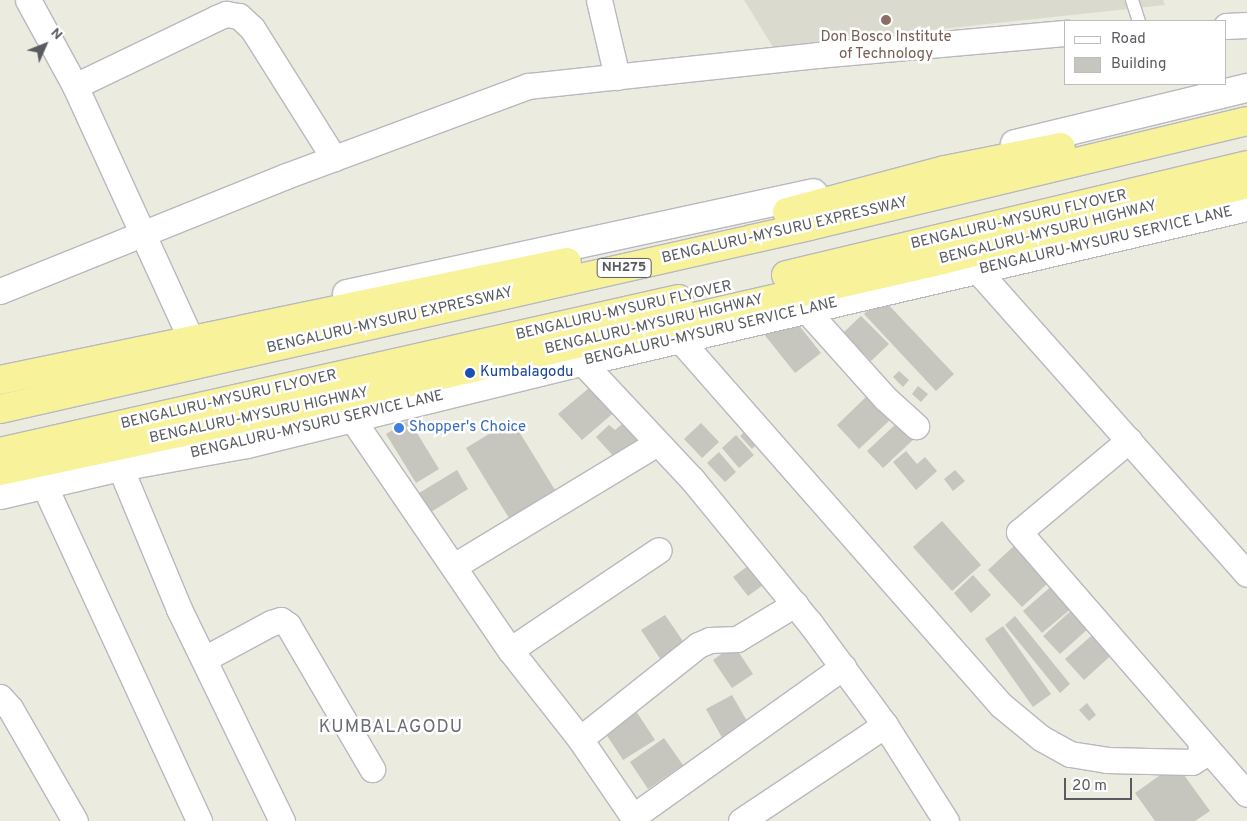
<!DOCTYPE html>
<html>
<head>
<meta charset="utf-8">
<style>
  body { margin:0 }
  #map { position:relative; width:1247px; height:821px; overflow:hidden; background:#ebebe0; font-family:Overpass,sans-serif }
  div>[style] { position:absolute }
  .education>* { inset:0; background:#dbdacf }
  .building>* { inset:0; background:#c6c5be }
  .roads { filter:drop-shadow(1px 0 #b8b9bf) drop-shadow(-1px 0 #b8b9bf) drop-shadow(0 1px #b8b9bf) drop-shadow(0 -1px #b8b9bf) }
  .service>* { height:12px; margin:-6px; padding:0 6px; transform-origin:6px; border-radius:6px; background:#fff }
  .minor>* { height:25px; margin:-12.5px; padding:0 12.5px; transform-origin:12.5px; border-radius:12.5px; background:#fff }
  .tertiary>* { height:28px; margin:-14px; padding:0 14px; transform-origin:14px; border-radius:14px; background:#fff }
  .trunk>* { height:28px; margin:-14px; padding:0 14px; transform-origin:14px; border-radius:14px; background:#f8f29a }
  .dots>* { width:14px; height:14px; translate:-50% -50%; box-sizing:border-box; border:2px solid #fff; border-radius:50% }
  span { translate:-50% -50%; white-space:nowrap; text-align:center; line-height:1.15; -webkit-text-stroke:5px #fff; paint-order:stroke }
  .shield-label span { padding:1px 4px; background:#fff; border:1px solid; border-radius:4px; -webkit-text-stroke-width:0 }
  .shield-label { font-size:14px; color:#595b61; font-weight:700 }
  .education-label { font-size:15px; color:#785e54 }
  .street-label { font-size:15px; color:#595b61 }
  .transit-label { font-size:15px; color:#164399 }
  .left { translate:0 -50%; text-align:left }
  .shop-label { font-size:15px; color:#366cbe }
  .quarter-label { font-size:18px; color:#6a6d73; letter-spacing:1px }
  .legend { position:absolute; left:1064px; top:20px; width:162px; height:65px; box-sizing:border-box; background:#fff; border:1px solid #bdbdc0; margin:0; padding:6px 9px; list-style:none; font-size:15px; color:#595b61 }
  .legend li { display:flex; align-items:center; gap:10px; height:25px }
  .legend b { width:25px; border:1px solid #bdbdc0 }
  .north { position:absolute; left:20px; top:20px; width:50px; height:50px; -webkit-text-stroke:4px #fff; paint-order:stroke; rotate:46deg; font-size:14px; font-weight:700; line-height:20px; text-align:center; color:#595b61 }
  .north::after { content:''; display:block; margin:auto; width:18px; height:22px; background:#595b61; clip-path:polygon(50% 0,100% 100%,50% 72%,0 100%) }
  .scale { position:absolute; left:1064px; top:778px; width:68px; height:22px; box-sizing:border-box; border:2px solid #595b61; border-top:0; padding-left:6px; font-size:15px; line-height:18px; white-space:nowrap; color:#595b61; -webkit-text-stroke:4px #fff; paint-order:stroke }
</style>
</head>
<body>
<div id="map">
  <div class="education">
    <div style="clip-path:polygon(744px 0,1163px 0,1165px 5px,773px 47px)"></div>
  </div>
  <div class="building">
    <div style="clip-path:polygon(882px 298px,954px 374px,936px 391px,864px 314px)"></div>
    <div style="clip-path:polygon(789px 313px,821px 353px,795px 373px,763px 333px)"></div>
    <div style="clip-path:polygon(861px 316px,889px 344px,871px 361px,843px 333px)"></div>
    <div style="clip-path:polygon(899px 371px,909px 380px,903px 387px,893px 377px)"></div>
    <div style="clip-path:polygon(595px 383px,618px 409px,582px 440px,558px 414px)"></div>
    <div style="clip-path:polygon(918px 386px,928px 394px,921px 402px,912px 394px)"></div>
    <div style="clip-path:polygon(868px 395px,891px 419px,859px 449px,837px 425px)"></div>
    <div style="clip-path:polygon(628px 419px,644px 436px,617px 460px,596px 437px,609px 425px,615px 430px)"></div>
    <div style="clip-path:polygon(409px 420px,439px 469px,416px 483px,386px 434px)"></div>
    <div style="clip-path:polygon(512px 420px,558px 495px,512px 523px,466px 448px)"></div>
    <div style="clip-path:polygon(898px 422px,914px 439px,883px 468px,867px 451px)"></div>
    <div style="clip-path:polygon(701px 423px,719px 442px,702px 458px,684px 439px)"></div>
    <div style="clip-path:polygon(752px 425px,763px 438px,752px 449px,740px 436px)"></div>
    <div style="clip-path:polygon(736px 435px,754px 455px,739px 468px,722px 448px)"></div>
    <div style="clip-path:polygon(906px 451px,917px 464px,925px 457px,937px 471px,916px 490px,893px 462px)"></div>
    <div style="clip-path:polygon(719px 452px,736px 472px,725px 482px,707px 463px)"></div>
    <div style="clip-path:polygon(457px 470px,468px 489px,431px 512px,419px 493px)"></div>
    <div style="clip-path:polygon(955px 470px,965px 481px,953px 491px,944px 479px)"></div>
    <div style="clip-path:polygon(942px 521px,981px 565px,952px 591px,913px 547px)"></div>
    <div style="clip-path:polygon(1015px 545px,1049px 582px,1022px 607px,988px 570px)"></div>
    <div style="clip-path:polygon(752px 563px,767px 582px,748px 596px,733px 577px)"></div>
    <div style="clip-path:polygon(973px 575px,991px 595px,971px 613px,954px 593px)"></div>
    <div style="clip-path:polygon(1054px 584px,1073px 607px,1042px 633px,1023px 611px)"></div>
    <div style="clip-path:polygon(1074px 608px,1090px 627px,1060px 654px,1043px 636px)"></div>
    <div style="clip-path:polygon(665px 615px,687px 647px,663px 663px,641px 630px)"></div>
    <div style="clip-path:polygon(1015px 616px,1070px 684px,1060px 693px,1005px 625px)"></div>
    <div style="clip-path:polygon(1003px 626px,1051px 694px,1033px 707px,985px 639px)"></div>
    <div style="clip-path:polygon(1099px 629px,1117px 650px,1084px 680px,1065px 659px)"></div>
    <div style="clip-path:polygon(734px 645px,753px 674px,732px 688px,713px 660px)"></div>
    <div style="clip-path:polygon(732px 695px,751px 728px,725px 743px,706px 709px)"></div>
    <div style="clip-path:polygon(1087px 703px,1096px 715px,1089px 721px,1079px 710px)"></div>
    <div style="clip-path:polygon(634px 708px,655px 740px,623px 760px,602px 728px)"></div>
    <div style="clip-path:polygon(664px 738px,683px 765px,648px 789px,630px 762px)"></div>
    <div style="clip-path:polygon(1176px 764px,1210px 811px,1195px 821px,1155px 821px,1135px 793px)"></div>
  </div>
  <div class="roads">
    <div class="service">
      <div style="left:1132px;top:0;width:22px;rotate:72deg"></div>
    </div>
    <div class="minor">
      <div style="left:28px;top:0;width:98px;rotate:61.3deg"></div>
      <div style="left:75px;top:86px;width:266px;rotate:65.4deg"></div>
      <div style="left:599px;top:0;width:79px;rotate:76.8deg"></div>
      <div style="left:1226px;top:26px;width:21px;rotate:-3deg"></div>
      <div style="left:75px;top:86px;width:157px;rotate:-25.7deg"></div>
      <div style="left:216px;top:18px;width:11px;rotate:-22deg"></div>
      <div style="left:226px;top:14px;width:13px;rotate:9deg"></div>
      <div style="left:239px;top:16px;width:18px;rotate:43deg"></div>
      <div style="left:252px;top:28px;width:154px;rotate:57.8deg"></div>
      <div style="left:978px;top:271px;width:405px;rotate:48.4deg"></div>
      <div style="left:0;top:291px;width:308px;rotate:-21.9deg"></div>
      <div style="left:286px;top:176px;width:258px;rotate:-20.4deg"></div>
      <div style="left:528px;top:86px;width:292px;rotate:-6.1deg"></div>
      <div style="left:818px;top:55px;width:249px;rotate:-5.1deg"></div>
      <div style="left:807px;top:311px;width:117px;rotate:48.1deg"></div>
      <div style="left:885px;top:398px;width:42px;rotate:42.1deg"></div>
      <div style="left:681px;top:341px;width:485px;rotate:48.7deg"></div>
      <div style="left:1001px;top:705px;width:52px;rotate:39.5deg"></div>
      <div style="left:1041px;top:738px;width:33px;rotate:29deg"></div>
      <div style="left:1070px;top:754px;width:36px;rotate:9deg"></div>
      <div style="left:1106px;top:760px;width:86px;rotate:1.3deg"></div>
      <div style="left:1192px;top:762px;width:9px;rotate:-32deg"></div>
      <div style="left:1200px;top:757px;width:15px;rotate:-86deg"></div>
      <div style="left:582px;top:362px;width:161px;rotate:46.8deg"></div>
      <div style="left:692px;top:479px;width:186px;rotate:50.7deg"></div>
      <div style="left:810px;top:623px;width:127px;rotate:53.7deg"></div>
      <div style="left:885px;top:725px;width:114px;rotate:57.6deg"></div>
      <div style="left:353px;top:420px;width:278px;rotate:55.7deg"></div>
      <div style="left:510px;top:650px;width:113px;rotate:51.8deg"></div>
      <div style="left:580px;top:739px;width:99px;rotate:55.7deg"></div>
      <div style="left:1129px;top:440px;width:143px;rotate:140.1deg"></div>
      <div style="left:1019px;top:532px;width:347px;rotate:49deg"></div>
      <div style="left:120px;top:467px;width:154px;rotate:67.4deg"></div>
      <div style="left:179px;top:609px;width:236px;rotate:64.1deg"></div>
      <div style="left:44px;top:485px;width:370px;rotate:65.2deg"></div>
      <div style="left:454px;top:566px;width:237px;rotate:-31.2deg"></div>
      <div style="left:510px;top:650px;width:179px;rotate:-33.9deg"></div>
      <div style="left:204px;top:659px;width:76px;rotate:-28.2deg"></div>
      <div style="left:271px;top:623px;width:10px;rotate:-17deg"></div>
      <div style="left:281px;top:620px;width:9px;rotate:36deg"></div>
      <div style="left:288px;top:625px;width:167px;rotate:59.7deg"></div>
      <div style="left:0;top:697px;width:15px;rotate:48deg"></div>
      <div style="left:10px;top:708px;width:130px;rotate:60.1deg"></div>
      <div style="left:580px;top:739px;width:151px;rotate:-38.5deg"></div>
      <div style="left:698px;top:645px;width:13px;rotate:-23deg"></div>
      <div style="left:710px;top:640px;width:27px;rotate:-2deg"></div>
      <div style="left:737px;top:639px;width:68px;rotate:-31.1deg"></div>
      <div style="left:634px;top:816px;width:257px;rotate:-35.5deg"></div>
      <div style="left:741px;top:821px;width:173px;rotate:-33.7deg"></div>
    </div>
    <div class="tertiary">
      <div style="left:1015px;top:144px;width:239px;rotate:-13.6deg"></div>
      <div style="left:347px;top:294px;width:477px;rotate:-12.2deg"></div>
      <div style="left:0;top:495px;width:123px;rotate:-13.1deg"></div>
      <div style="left:120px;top:467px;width:129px;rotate:-10.3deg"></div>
      <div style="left:247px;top:444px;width:345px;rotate:-13.8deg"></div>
      <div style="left:582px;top:362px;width:683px;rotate:-13.12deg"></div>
    </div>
    <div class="trunk">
      <div style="left:787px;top:212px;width:163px;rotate:-14.9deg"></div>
      <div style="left:945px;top:170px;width:118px;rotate:-11.2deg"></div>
      <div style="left:786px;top:275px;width:474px;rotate:-13.4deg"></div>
      <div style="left:0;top:380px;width:579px;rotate:-11.76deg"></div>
      <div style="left:0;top:409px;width:830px;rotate:-12.73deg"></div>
      <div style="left:810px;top:226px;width:449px;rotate:-13.5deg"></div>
      <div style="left:0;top:452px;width:696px;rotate:-12.7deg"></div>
      <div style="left:0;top:471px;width:322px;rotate:-12deg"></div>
      <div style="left:315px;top:404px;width:644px;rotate:-12.91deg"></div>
      <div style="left:943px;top:260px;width:313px;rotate:-14deg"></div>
    </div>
  </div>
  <div class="dots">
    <div style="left:886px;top:20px;background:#8d6e63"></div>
    <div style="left:470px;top:373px;background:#1a4fb4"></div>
    <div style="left:399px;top:428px;background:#3f7fe0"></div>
  </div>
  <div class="shield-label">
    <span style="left:624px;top:268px">NH275</span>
  </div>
  <div class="education-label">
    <span style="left:886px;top:46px">Don Bosco Institute<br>of Technology</span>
  </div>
  <div class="street-label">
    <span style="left:1019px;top:220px;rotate:-13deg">BENGALURU-MYSURU FLYOVER</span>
    <span style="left:785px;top:231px;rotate:-13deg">BENGALURU-MYSURU EXPRESSWAY</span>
    <span style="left:1048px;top:233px;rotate:-14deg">BENGALURU-MYSURU HIGHWAY</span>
    <span style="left:1106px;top:241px;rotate:-13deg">BENGALURU-MYSURU SERVICE LANE</span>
    <span style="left:624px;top:311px;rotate:-13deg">BENGALURU-MYSURU FLYOVER</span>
    <span style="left:390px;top:321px;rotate:-13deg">BENGALURU-MYSURU EXPRESSWAY</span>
    <span style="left:654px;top:325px;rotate:-13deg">BENGALURU-MYSURU HIGHWAY</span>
    <span style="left:711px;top:332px;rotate:-13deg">BENGALURU-MYSURU SERVICE LANE</span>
    <span style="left:229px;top:400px;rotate:-13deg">BENGALURU-MYSURU FLYOVER</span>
    <span style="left:259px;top:416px;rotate:-12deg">BENGALURU-MYSURU HIGHWAY</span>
    <span style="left:317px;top:425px;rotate:-13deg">BENGALURU-MYSURU SERVICE LANE</span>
  </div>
  <div class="transit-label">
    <span class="left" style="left:480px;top:373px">Kumbalagodu</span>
  </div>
  <div class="shop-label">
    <span class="left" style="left:409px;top:428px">Shopper's Choice</span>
  </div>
  <div class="quarter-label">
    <span style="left:391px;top:728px">KUMBALAGODU</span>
  </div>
  <ul class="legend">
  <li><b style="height:6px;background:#fff"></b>Road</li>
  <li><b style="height:14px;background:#c6c5be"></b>Building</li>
  </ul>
  <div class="north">N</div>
  <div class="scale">20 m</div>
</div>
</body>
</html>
